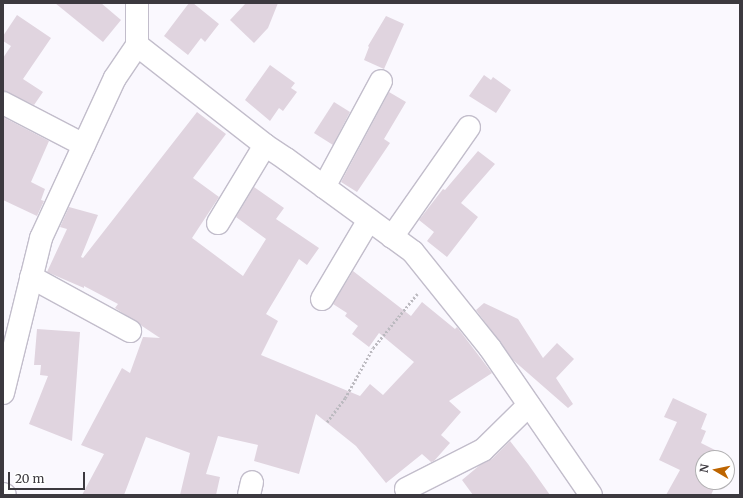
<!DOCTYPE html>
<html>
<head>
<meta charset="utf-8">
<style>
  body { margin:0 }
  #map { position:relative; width:743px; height:498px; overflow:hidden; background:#faf8fe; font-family:Merriweather,serif }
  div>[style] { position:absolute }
  .building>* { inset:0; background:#e0d4df }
  .path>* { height:2.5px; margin-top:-1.25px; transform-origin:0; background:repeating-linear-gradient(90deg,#bcbac0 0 2px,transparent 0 4px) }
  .roads { filter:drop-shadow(1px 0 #c2bdcb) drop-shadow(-1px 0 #c2bdcb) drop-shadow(0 1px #c2bdcb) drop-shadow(0 -1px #c2bdcb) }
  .minor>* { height:22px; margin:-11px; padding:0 11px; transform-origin:11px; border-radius:11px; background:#fff }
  span { translate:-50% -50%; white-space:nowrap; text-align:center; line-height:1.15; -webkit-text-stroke:3px #fff; paint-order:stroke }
  .frame { position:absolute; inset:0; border:4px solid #3c393f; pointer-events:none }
  .north { position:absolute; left:695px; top:450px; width:40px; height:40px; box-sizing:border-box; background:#fff; border:1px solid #b1b0b2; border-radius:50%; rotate:279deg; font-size:11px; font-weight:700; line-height:16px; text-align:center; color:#3c393f }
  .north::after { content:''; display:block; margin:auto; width:14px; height:18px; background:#bd6500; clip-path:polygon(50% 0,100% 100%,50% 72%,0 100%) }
  .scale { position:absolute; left:8px; top:472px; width:77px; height:18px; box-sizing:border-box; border:2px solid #3c393f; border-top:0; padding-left:5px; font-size:12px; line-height:14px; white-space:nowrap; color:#3c393f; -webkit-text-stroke:3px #fff; paint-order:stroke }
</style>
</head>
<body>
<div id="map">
  <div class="building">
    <div style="clip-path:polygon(55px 3px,101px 3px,121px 20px,103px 42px)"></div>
    <div style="clip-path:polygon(189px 3px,193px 3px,219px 24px,205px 42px,201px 38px,188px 55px,164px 36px)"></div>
    <div style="clip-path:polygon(246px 3px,278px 3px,268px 28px,254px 43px,230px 20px)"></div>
    <div style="clip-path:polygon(17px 15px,51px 38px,23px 79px,43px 92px,34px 105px,3px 91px,3px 58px,11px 46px,3px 41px,3px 36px)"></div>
    <div style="clip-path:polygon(386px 16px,404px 24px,384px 69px,364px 60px,369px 47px,368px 46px)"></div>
    <div style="clip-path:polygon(270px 65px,295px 83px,291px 88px,297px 92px,283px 111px,279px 108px,270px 121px,245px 100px)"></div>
    <div style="clip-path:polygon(484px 75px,491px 80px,493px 77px,511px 90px,496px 113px,469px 96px)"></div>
    <div style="clip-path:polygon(389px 92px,406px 102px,384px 139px,390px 143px,357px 192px,341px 182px)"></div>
    <div style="clip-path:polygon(334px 102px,350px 112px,333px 145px,314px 133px)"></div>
    <div style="clip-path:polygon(197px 112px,226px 134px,193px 178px,219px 197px,192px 238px,243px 276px,266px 239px,236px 217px,254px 187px,284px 208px,276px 219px,319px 248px,307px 265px,299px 259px,266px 314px,278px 321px,261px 355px,360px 396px,370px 384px,383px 395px,414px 362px,379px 333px,369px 347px,352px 334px,358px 326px,345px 316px,347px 313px,333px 304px,353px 271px,411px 316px,422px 302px,455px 329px,457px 327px,492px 373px,449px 401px,461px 412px,441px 435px,450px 443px,434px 461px,431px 462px,422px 454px,386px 483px,356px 446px,316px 414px,299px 474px,254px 461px,258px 445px,218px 436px,206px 474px,220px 477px,216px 495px,180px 495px,190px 453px,146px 437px,124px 495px,82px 495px,104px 454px,81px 445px,122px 368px,130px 373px,143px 337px,160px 338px,115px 308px,118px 304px,84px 286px,84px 288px,47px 272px,67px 229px,60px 227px,69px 207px,98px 215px,81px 257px,83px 258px)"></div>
    <div style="clip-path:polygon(3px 117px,49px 141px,31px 182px,45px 189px,41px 200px,44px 201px,37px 216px,3px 200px)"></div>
    <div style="clip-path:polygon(478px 151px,495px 164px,461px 203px,478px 217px,447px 257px,427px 241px,434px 232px,419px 220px,443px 189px,445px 190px)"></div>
    <div style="clip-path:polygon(484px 303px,518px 319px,543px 358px,557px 343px,574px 359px,556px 378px,573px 404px,568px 408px,513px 360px,476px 310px)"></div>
    <div style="clip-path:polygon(37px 329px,80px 332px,72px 441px,29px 424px,48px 376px,40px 375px,41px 365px,34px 365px)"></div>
    <div style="clip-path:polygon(673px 398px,707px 414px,701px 429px,706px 431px,701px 443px,729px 457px,727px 462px,727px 458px,703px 458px,703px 482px,717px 482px,711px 495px,666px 495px,680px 470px,659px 460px,677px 422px,664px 417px)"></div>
    <div style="clip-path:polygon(510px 441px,528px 464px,550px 495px,473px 495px,462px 480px,480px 465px,492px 459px)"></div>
  </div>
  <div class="path">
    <div style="left:327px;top:422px;width:30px;rotate:-53deg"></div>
    <div style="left:345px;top:398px;width:57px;rotate:-60.8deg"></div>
    <div style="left:373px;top:348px;width:70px;rotate:-50.8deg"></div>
  </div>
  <div class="roads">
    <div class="minor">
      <div style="left:137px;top:45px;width:162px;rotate:38deg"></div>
      <div style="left:265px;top:145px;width:25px;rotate:34deg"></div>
      <div style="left:286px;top:159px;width:157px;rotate:36.2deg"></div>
      <div style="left:413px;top:252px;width:123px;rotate:51.3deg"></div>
      <div style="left:490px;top:348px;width:178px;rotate:55.5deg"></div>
      <div style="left:3px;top:103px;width:91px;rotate:27.4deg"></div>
      <div style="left:324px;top:187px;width:120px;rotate:-61.7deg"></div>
      <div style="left:218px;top:223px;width:91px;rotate:-58.9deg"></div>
      <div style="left:392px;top:237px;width:134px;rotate:-55deg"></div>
      <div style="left:31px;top:277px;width:113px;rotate:28.6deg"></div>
      <div style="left:322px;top:299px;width:92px;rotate:-59.3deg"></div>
      <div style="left:3px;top:393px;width:160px;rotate:-76.2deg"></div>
      <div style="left:41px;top:238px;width:176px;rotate:-65.2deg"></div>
      <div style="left:115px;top:78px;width:40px;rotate:-56deg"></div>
      <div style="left:137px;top:45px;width:42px;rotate:-90deg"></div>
      <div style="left:406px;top:489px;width:86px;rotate:-26.9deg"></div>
      <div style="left:483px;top:450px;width:64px;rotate:-44.4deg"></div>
      <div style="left:3px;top:494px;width:2px;rotate:27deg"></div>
      <div style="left:249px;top:495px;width:13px;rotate:-77deg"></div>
    </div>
  </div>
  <div class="frame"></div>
  <div class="north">N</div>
  <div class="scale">20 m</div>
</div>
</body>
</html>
